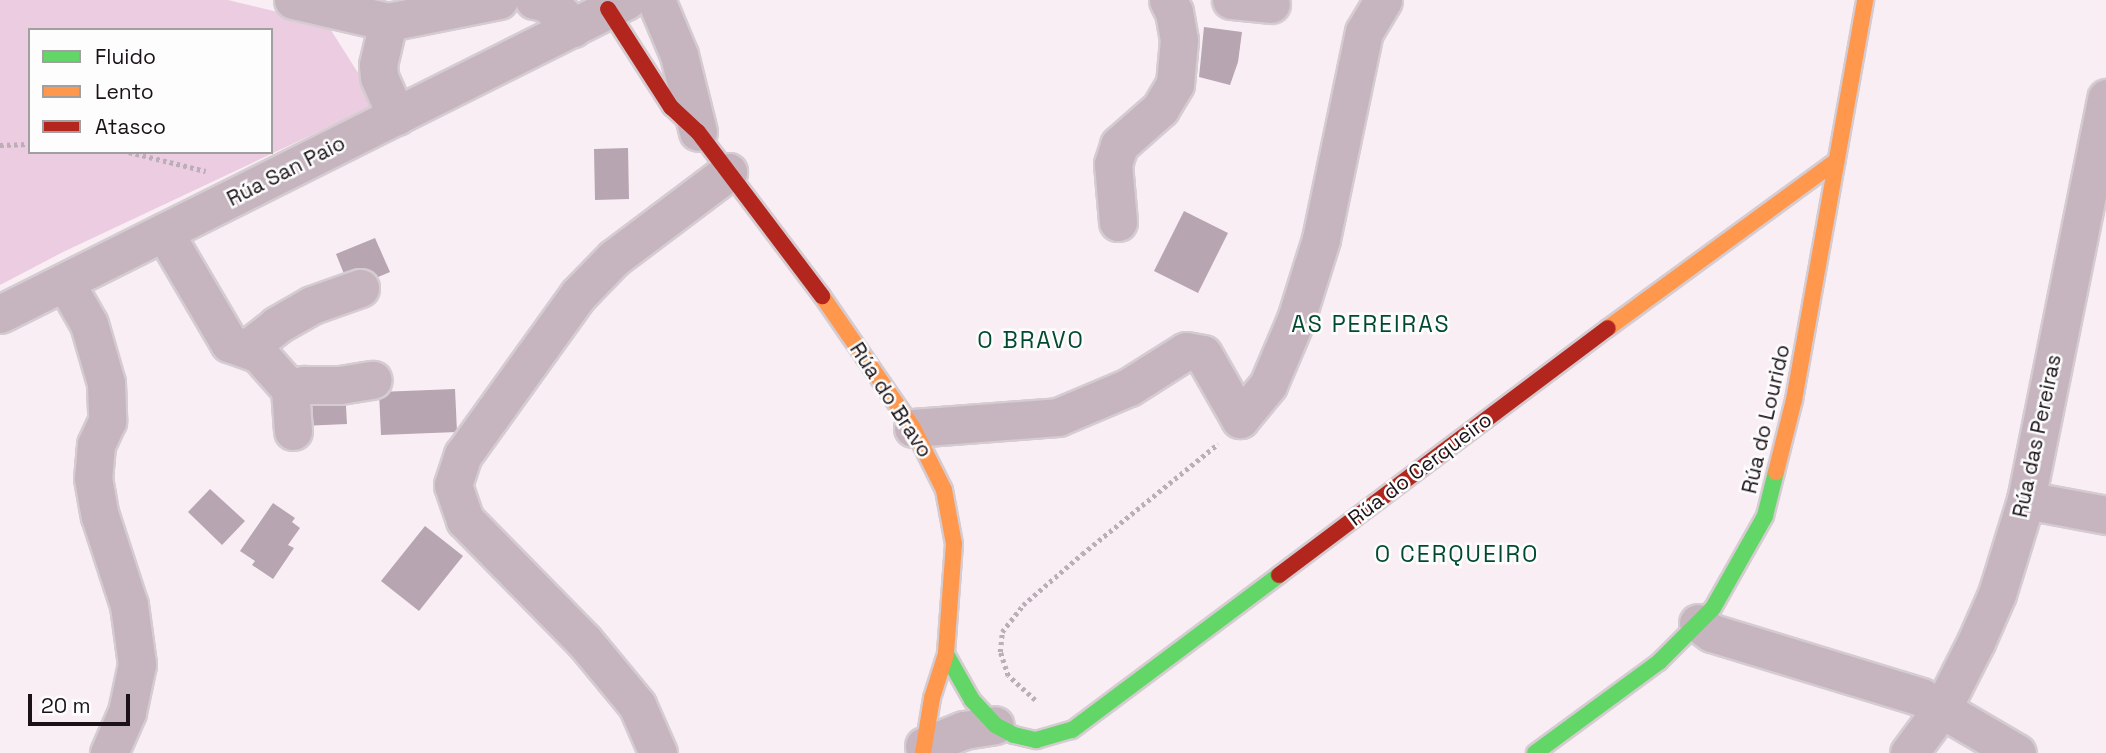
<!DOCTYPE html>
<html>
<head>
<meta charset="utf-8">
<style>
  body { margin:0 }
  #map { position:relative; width:2106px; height:753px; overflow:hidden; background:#faeef5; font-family:"Space Grotesk",sans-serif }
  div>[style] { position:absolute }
  .green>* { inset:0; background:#eccce0 }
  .building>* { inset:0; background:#b7a5b1 }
  .path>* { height:4.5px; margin-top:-2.25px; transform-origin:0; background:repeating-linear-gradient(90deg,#bbaeb6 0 3.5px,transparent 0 7px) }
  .roads { filter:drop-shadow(2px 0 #d5ccd1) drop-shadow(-2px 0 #d5ccd1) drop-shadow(0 2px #d5ccd1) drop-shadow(0 -2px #d5ccd1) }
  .street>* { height:37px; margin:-18.5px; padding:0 18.5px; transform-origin:18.5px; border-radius:18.5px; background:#c6b5bf }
  .fast>* { height:16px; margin:-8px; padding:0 8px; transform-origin:8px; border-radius:8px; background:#63d668 }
  .slow>* { height:16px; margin:-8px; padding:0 8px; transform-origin:8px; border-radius:8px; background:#ff974d }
  .jam>* { height:16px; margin:-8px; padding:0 8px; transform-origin:8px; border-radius:8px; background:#b3261e }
  span { translate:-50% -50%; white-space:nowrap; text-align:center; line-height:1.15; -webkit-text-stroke:5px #fdfdfd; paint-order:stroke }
  .street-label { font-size:21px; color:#1a1217 }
  .neighbourhood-label { font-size:23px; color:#014a2f; letter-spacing:2px }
  .legend { position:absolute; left:28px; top:28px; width:245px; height:126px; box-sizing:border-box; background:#fdfdfd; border:2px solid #a29fa1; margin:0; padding:9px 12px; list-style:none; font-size:21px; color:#1a1217 }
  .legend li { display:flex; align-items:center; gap:14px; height:35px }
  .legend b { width:35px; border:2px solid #a29fa1 }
  .scale { position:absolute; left:28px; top:694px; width:102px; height:32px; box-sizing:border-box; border:4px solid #1a1217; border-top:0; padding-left:9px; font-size:21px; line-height:24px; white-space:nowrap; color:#1a1217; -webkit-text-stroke:5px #fdfdfd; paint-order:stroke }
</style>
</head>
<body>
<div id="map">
  <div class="green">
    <div style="clip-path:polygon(evenodd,0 0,228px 0,327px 24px,374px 98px,371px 107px,63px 252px,0 285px,0 0,30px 30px,271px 30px,271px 152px,30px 152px,30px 30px)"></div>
  </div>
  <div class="building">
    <div style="clip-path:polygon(1204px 27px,1242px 32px,1238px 62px,1230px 85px,1199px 77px)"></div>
    <div style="clip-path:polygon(628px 148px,629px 199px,595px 200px,594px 149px)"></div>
    <div style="clip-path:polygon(1184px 211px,1228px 233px,1198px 293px,1154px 271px)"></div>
    <div style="clip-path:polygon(375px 238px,390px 272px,350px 289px,336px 254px)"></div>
    <div style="clip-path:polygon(455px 389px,457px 432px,381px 435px,379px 392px)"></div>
    <div style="clip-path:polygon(345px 390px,347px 424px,302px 426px,301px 392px)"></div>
    <div style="clip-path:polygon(210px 489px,245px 521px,222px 545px,188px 512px)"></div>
    <div style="clip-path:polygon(273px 503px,295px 518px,292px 522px,300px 528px,288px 545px,294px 548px,273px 579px,252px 565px,255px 561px,240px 551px)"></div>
    <div style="clip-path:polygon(425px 526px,463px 556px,419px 611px,381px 581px)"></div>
  </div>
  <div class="path">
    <div style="left:0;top:145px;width:30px;rotate:-2deg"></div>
    <div style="left:129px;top:152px;width:79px;rotate:13.9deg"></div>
    <div style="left:1035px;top:700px;width:36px;rotate:-138deg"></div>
    <div style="left:1008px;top:676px;width:25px;rotate:-108deg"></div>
    <div style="left:1000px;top:652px;width:20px;rotate:-84deg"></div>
    <div style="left:1002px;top:632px;width:34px;rotate:-52deg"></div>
    <div style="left:1023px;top:605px;width:78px;rotate:-40.8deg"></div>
    <div style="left:1082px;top:554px;width:175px;rotate:-39deg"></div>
  </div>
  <div class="roads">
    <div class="street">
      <div style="left:293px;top:0;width:98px;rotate:13deg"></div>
      <div style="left:388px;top:22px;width:113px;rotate:-11.2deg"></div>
      <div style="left:534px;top:0;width:10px;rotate:11deg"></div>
      <div style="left:544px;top:2px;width:22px;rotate:36deg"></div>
      <div style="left:562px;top:15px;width:17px;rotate:50deg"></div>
      <div style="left:656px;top:0;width:60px;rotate:67.3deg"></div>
      <div style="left:679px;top:55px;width:79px;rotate:76.1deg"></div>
      <div style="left:1231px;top:0;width:40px;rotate:5.7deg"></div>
      <div style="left:388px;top:22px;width:44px;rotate:103.1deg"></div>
      <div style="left:378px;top:65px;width:12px;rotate:85deg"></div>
      <div style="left:379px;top:77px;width:43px;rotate:66.4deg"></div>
      <div style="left:1118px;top:222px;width:58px;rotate:-94.9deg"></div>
      <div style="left:1113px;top:164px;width:20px;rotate:-72deg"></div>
      <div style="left:1119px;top:145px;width:55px;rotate:-41.3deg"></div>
      <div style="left:1160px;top:109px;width:29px;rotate:-59deg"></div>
      <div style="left:1175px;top:84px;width:44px;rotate:-84.8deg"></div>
      <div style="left:1179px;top:40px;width:28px;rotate:-100deg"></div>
      <div style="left:1174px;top:12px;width:13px;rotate:-117deg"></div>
      <div style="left:164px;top:232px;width:129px;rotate:59.6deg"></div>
      <div style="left:229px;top:343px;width:32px;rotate:20deg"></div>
      <div style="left:259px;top:354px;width:47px;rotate:48.5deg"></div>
      <div style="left:290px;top:389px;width:42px;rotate:85.9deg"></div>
      <div style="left:65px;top:282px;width:48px;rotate:60.3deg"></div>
      <div style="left:89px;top:324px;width:61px;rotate:73.9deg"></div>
      <div style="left:106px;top:383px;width:38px;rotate:88deg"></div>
      <div style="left:107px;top:421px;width:26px;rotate:115deg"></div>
      <div style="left:96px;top:445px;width:33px;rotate:95deg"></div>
      <div style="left:93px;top:478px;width:39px;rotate:80deg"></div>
      <div style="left:100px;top:516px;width:94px;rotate:72deg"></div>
      <div style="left:129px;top:605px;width:60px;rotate:82.3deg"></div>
      <div style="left:137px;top:664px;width:49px;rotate:101.8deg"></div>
      <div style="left:127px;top:712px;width:45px;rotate:113.7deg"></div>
      <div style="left:0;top:314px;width:701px;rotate:-26.6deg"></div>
      <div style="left:248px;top:348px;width:37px;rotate:-38deg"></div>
      <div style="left:277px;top:325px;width:40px;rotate:-29.7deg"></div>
      <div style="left:312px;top:305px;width:51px;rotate:-19.5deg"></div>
      <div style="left:290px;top:389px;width:15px;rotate:-16deg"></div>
      <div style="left:304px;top:385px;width:36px"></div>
      <div style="left:340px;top:385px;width:33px;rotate:-9deg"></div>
      <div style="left:913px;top:428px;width:145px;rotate:-4.3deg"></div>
      <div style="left:1058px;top:417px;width:77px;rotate:-22.9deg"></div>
      <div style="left:1129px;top:387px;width:67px;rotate:-32.3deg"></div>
      <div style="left:1186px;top:351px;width:17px;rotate:10deg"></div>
      <div style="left:1203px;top:354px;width:75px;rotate:60.4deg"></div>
      <div style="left:1240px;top:419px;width:44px;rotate:-50.5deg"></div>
      <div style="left:1268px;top:385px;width:72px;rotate:-67deg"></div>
      <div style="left:1296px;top:319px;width:84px;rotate:-72.6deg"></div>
      <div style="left:1321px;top:239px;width:211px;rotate:-78.3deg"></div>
      <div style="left:1364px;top:32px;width:37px;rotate:-59deg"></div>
      <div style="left:2026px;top:500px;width:81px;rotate:10.6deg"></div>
      <div style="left:1698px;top:623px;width:17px;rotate:36deg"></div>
      <div style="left:1712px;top:633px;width:219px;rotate:17deg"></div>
      <div style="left:1921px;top:697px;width:111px;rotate:30.3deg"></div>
      <div style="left:924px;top:746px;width:43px;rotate:-21.8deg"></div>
      <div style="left:964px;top:730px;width:31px;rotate:-9deg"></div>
      <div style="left:658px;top:753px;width:52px;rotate:-113.6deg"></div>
      <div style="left:637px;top:705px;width:83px;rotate:-129.6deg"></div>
      <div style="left:584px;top:641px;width:170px;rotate:-134.5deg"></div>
      <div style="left:465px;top:520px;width:37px;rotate:-109deg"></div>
      <div style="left:453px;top:485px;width:32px;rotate:-72deg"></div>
      <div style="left:463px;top:455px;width:197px;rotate:-54.3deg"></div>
      <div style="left:578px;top:295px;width:52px;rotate:-45.8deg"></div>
      <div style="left:614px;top:258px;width:143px;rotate:-37deg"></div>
      <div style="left:1909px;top:753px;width:57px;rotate:-53.5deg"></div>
      <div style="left:1943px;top:707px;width:73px;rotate:-63.1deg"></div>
      <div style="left:1976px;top:642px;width:52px;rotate:-66.4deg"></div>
      <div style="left:1997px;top:594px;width:98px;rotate:-72.9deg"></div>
      <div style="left:2026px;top:500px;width:410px;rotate:-78.7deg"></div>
    </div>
    <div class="fast">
      <div style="left:946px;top:654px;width:53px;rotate:60.5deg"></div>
      <div style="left:972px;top:700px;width:34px;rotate:47deg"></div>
      <div style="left:995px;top:725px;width:21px;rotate:28deg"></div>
      <div style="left:1014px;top:735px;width:23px;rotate:13deg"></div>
      <div style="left:1036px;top:740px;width:37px;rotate:-16deg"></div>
      <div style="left:1072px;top:730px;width:259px;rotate:-36.8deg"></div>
      <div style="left:1535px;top:753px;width:154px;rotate:-36.3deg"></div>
      <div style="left:1659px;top:662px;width:76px;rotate:-45deg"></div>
      <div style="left:1713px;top:608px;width:106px;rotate:-60.5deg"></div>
      <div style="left:1765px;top:516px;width:45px;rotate:-76deg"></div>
    </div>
    <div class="slow">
      <div style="left:822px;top:296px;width:160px;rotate:55.4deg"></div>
      <div style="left:913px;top:428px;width:69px;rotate:63.4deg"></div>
      <div style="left:944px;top:490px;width:55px;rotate:79.5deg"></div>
      <div style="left:954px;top:544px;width:110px;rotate:94.2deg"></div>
      <div style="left:946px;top:654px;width:46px;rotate:107.7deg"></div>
      <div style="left:932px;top:698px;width:56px;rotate:99.3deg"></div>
      <div style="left:1608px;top:328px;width:283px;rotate:-36.2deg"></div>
      <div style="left:1776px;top:472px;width:74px;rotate:-76deg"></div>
      <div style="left:1794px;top:400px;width:406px;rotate:-79.9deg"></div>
    </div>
    <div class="jam">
      <div style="left:608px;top:9px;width:117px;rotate:57.3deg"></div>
      <div style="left:671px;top:107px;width:37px;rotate:43deg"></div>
      <div style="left:698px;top:132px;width:206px;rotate:52.9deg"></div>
      <div style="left:1279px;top:575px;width:411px;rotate:-36.9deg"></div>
    </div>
  </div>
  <div class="street-label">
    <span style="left:286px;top:171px;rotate:-27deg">Rúa San Paio</span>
    <span style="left:891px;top:400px;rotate:57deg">Rúa do Bravo</span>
    <span style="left:1766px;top:419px;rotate:-77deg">Rúa do Lourido</span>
    <span style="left:2037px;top:436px;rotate:-78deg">Rúa das Pereiras</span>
    <span style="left:1420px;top:469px;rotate:-37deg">Rúa do Cerqueiro</span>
  </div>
  <div class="neighbourhood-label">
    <span style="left:1371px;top:324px">AS PEREIRAS</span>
    <span style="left:1031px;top:340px">O BRAVO</span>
    <span style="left:1457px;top:554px">O CERQUEIRO</span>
  </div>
  <ul class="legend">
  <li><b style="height:9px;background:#63d668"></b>Fluido</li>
  <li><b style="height:9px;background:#ff974d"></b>Lento</li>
  <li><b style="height:9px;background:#b3261e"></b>Atasco</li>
  </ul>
  <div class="scale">20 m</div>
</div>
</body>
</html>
